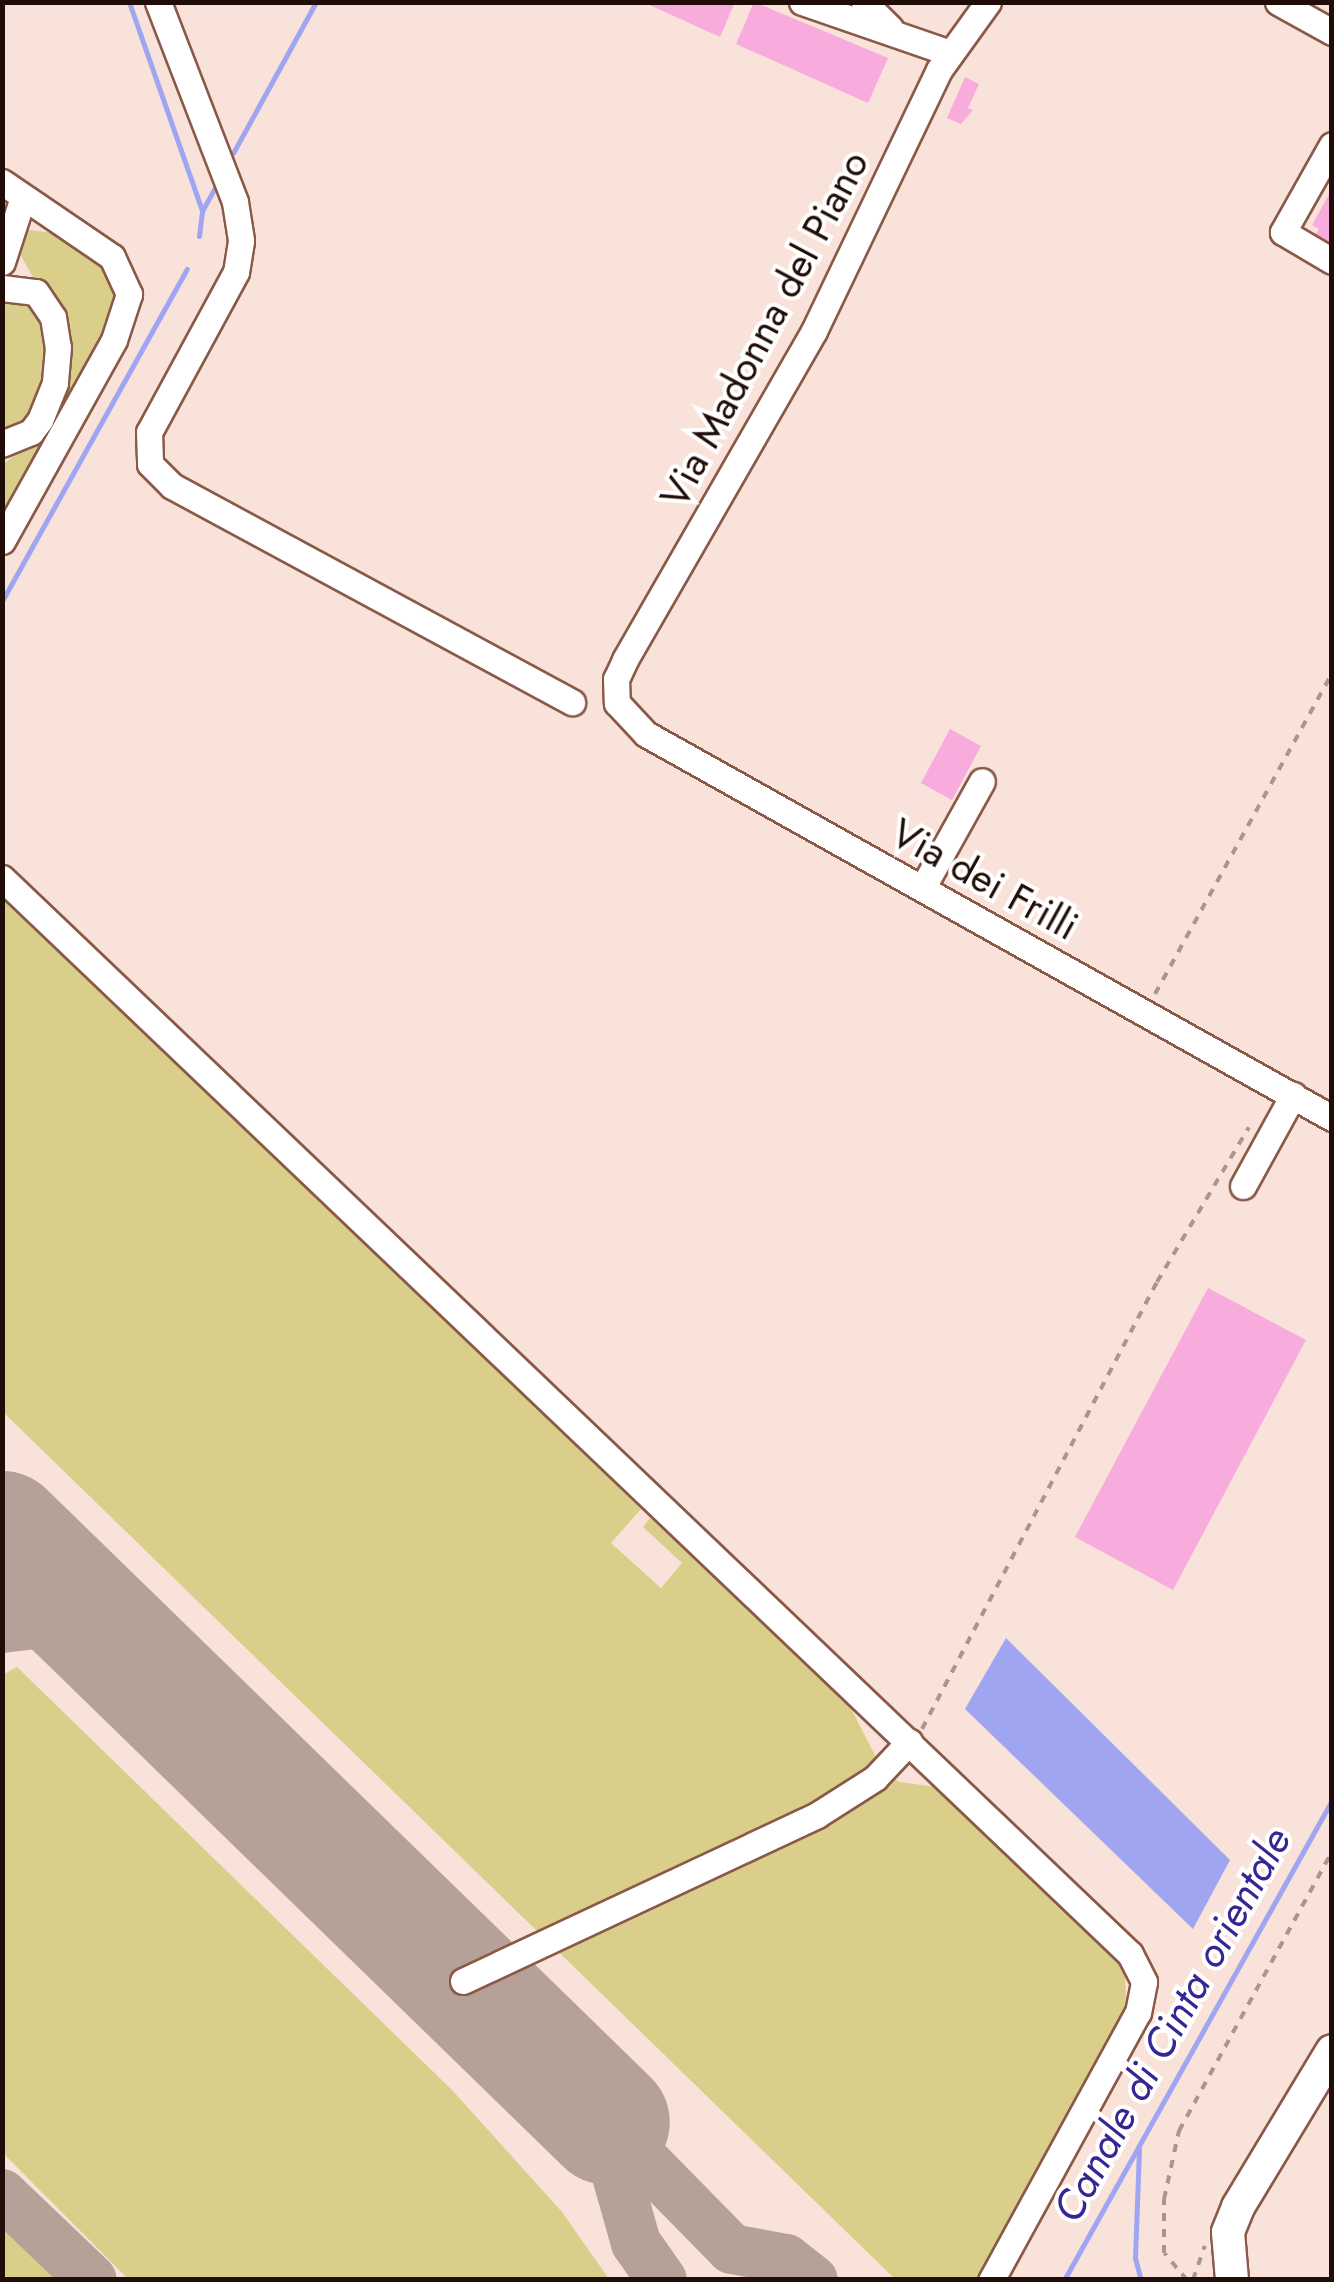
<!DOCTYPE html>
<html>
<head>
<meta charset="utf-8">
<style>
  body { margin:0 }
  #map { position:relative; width:1334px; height:2282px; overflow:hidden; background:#f9e2d9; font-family:Jost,sans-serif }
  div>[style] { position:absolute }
  .green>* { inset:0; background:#dacf8a }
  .water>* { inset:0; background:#a0a5f2 }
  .stream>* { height:5px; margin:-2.5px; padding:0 2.5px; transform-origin:2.5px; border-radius:2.5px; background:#a0a5f2 }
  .taxiway>* { height:50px; margin:-25px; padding:0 25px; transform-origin:25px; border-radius:25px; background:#b6a198 }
  .runway>* { height:125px; margin:-62.5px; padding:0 62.5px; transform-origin:62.5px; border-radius:62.5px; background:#b6a198 }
  .building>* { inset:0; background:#f8abdd }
  .path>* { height:4px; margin-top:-2px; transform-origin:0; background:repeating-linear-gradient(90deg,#ab968e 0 8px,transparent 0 16px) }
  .roads { filter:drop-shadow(2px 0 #8a5948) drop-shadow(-2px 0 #8a5948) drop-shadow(0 2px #8a5948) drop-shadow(0 -2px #8a5948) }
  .minor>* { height:25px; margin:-12.5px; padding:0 12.5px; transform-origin:12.5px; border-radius:12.5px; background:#fff }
  .major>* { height:32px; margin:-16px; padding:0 16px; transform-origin:16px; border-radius:16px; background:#fff }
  span { translate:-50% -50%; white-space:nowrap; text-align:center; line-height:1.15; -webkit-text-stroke:8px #fff; paint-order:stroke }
  .street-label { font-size:40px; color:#200d07 }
  .water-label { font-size:42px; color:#352693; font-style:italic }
  .frame { position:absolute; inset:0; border:5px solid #200d07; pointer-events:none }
</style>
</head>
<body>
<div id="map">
  <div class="green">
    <div style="clip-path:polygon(21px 229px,61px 234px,102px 261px,122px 300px,3px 528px,3px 464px,32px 443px,59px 386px,43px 295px,17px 249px)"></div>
    <div style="clip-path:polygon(18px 300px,38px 311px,45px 325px,51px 366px,26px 426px,3px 435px,3px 305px)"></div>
    <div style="clip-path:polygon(2px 890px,641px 1509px,611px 1543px,661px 1588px,682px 1563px,643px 1527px,650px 1518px,838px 1683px,882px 1769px,899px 1782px,937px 1787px,1124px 1964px,1127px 2009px,979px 2279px,895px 2279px,3px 1412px)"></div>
    <div style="clip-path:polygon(17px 1667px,452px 2090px,562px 2212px,609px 2279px,128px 2279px,3px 2153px,2px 1675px)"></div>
    <div style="clip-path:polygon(3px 2227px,57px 2279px,3px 2279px)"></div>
  </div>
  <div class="water">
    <div style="clip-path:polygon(1006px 1638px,1230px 1860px,1193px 1929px,965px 1709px)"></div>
  </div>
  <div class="stream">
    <div style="left:129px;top:2px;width:221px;rotate:70.7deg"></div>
    <div style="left:233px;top:153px;width:172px;rotate:-61.2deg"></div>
    <div style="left:199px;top:236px;width:25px;rotate:-83deg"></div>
    <div style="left:202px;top:211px;width:31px;rotate:-61deg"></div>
    <div style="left:2px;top:601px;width:380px;rotate:-60.9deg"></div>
    <div style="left:1139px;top:2149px;width:109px;rotate:92.1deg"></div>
    <div style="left:1135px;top:2258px;width:23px;rotate:75deg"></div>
    <div style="left:1064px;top:2280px;width:550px;rotate:-60.82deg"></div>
  </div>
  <div class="taxiway">
    <div style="left:2px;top:1628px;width:60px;rotate:-6.7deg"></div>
    <div style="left:62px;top:1621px;width:48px;rotate:18.1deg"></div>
    <div style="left:546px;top:2062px;width:96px;rotate:51.3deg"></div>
    <div style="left:606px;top:2137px;width:110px;rotate:74.2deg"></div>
    <div style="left:636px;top:2243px;width:45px;rotate:54.9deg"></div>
    <div style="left:607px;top:2122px;width:178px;rotate:45.5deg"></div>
    <div style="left:732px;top:2249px;width:55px;rotate:10.5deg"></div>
    <div style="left:786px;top:2259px;width:34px;rotate:38deg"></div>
    <div style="left:2px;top:2194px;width:124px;rotate:43.7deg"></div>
  </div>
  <div class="runway">
    <div style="left:2px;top:1533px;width:844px;rotate:44.23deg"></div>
  </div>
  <div class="building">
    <div style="clip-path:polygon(643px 2px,735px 2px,720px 37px)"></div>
    <div style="clip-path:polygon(754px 2px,888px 58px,868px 103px,736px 44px)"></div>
    <div style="clip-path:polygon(965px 77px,979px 84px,968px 108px,973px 110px,961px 124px,947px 118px)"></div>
    <div style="clip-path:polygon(1332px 189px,1332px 247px,1314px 237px,1319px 229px,1312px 225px)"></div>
    <div style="clip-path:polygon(950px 729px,981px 746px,952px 800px,921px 783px)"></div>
    <div style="clip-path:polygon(1208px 1288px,1306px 1340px,1173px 1590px,1075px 1537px)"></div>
  </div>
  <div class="path">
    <div style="left:1155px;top:994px;width:366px;rotate:-61.1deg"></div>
    <div style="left:922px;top:1729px;width:505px;rotate:-62.27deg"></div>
    <div style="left:1157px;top:1282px;width:180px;rotate:-59.3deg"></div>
    <div style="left:1187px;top:2280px;width:35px;rotate:-130deg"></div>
    <div style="left:1164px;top:2253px;width:54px;rotate:-90deg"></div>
    <div style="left:1164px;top:2199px;width:70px;rotate:-77.6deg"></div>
    <div style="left:1179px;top:2131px;width:319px;rotate:-61.3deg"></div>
    <div style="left:1193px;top:2280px;width:36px;rotate:-71deg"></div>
  </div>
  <div class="roads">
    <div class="minor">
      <div style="left:158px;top:2px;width:214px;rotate:68.9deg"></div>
      <div style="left:235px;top:202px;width:39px;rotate:81deg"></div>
      <div style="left:241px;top:241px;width:31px;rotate:99deg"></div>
      <div style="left:236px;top:272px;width:182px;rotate:118.5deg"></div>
      <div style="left:149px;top:432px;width:32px;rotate:88deg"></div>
      <div style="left:150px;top:464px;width:31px;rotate:45deg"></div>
      <div style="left:172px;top:486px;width:455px;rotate:28.4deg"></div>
      <div style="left:802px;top:2px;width:157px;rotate:19deg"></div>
      <div style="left:864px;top:2px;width:37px;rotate:45deg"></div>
      <div style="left:988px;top:2px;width:84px;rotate:125.8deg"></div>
      <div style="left:939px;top:70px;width:289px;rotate:115.6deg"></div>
      <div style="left:814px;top:331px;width:379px;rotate:119.9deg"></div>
      <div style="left:625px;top:660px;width:21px;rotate:115deg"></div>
      <div style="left:616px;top:679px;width:24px;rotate:88deg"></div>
      <div style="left:617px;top:703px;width:42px;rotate:46.9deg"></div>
      <div style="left:646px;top:734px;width:786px;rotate:29.24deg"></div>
      <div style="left:1278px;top:2px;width:62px;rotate:29.1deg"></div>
      <div style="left:1332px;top:145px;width:100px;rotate:119.4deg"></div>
      <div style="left:1283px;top:232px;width:57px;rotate:30.6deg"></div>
      <div style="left:2px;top:182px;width:133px;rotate:34.3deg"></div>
      <div style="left:112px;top:257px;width:41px;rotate:65.3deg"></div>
      <div style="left:129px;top:294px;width:48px;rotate:108.1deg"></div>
      <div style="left:114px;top:340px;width:230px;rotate:119.1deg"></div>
      <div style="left:2px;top:262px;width:68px;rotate:-72.1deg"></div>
      <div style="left:2px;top:288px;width:34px;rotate:7deg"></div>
      <div style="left:36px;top:292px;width:30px;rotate:56deg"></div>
      <div style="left:53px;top:317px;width:30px;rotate:81deg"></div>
      <div style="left:58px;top:347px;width:36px;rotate:95deg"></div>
      <div style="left:55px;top:383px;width:40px;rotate:112deg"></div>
      <div style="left:40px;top:420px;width:15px;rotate:127deg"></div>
      <div style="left:31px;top:432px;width:31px;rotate:158deg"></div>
      <div style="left:2px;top:878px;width:1559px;rotate:43.65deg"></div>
      <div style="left:1130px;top:1954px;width:31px;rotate:63deg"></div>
      <div style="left:1144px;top:1982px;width:31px;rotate:101deg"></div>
      <div style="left:1138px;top:2012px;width:306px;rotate:118.7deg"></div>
      <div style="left:923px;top:887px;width:121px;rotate:-60.9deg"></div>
      <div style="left:1243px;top:1186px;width:104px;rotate:-61.2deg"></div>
      <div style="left:463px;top:1981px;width:391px;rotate:-25.1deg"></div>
      <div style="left:817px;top:1815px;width:69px;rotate:-32.5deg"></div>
      <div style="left:875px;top:1778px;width:50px;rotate:-46.6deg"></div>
    </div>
    <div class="major">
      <div style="left:1232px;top:2280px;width:48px;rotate:-94.8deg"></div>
      <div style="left:1228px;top:2232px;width:27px;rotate:-68deg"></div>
      <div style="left:1238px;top:2207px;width:182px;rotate:-58.9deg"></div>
    </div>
  </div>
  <div class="street-label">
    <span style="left:764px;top:329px;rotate:-62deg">Via Madonna del Piano</span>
    <span style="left:985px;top:879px;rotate:29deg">Via dei Frilli</span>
  </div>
  <div class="water-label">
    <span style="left:1172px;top:2025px;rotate:-61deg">Canale di Cinta orientale</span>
  </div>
  <div class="frame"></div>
</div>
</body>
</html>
